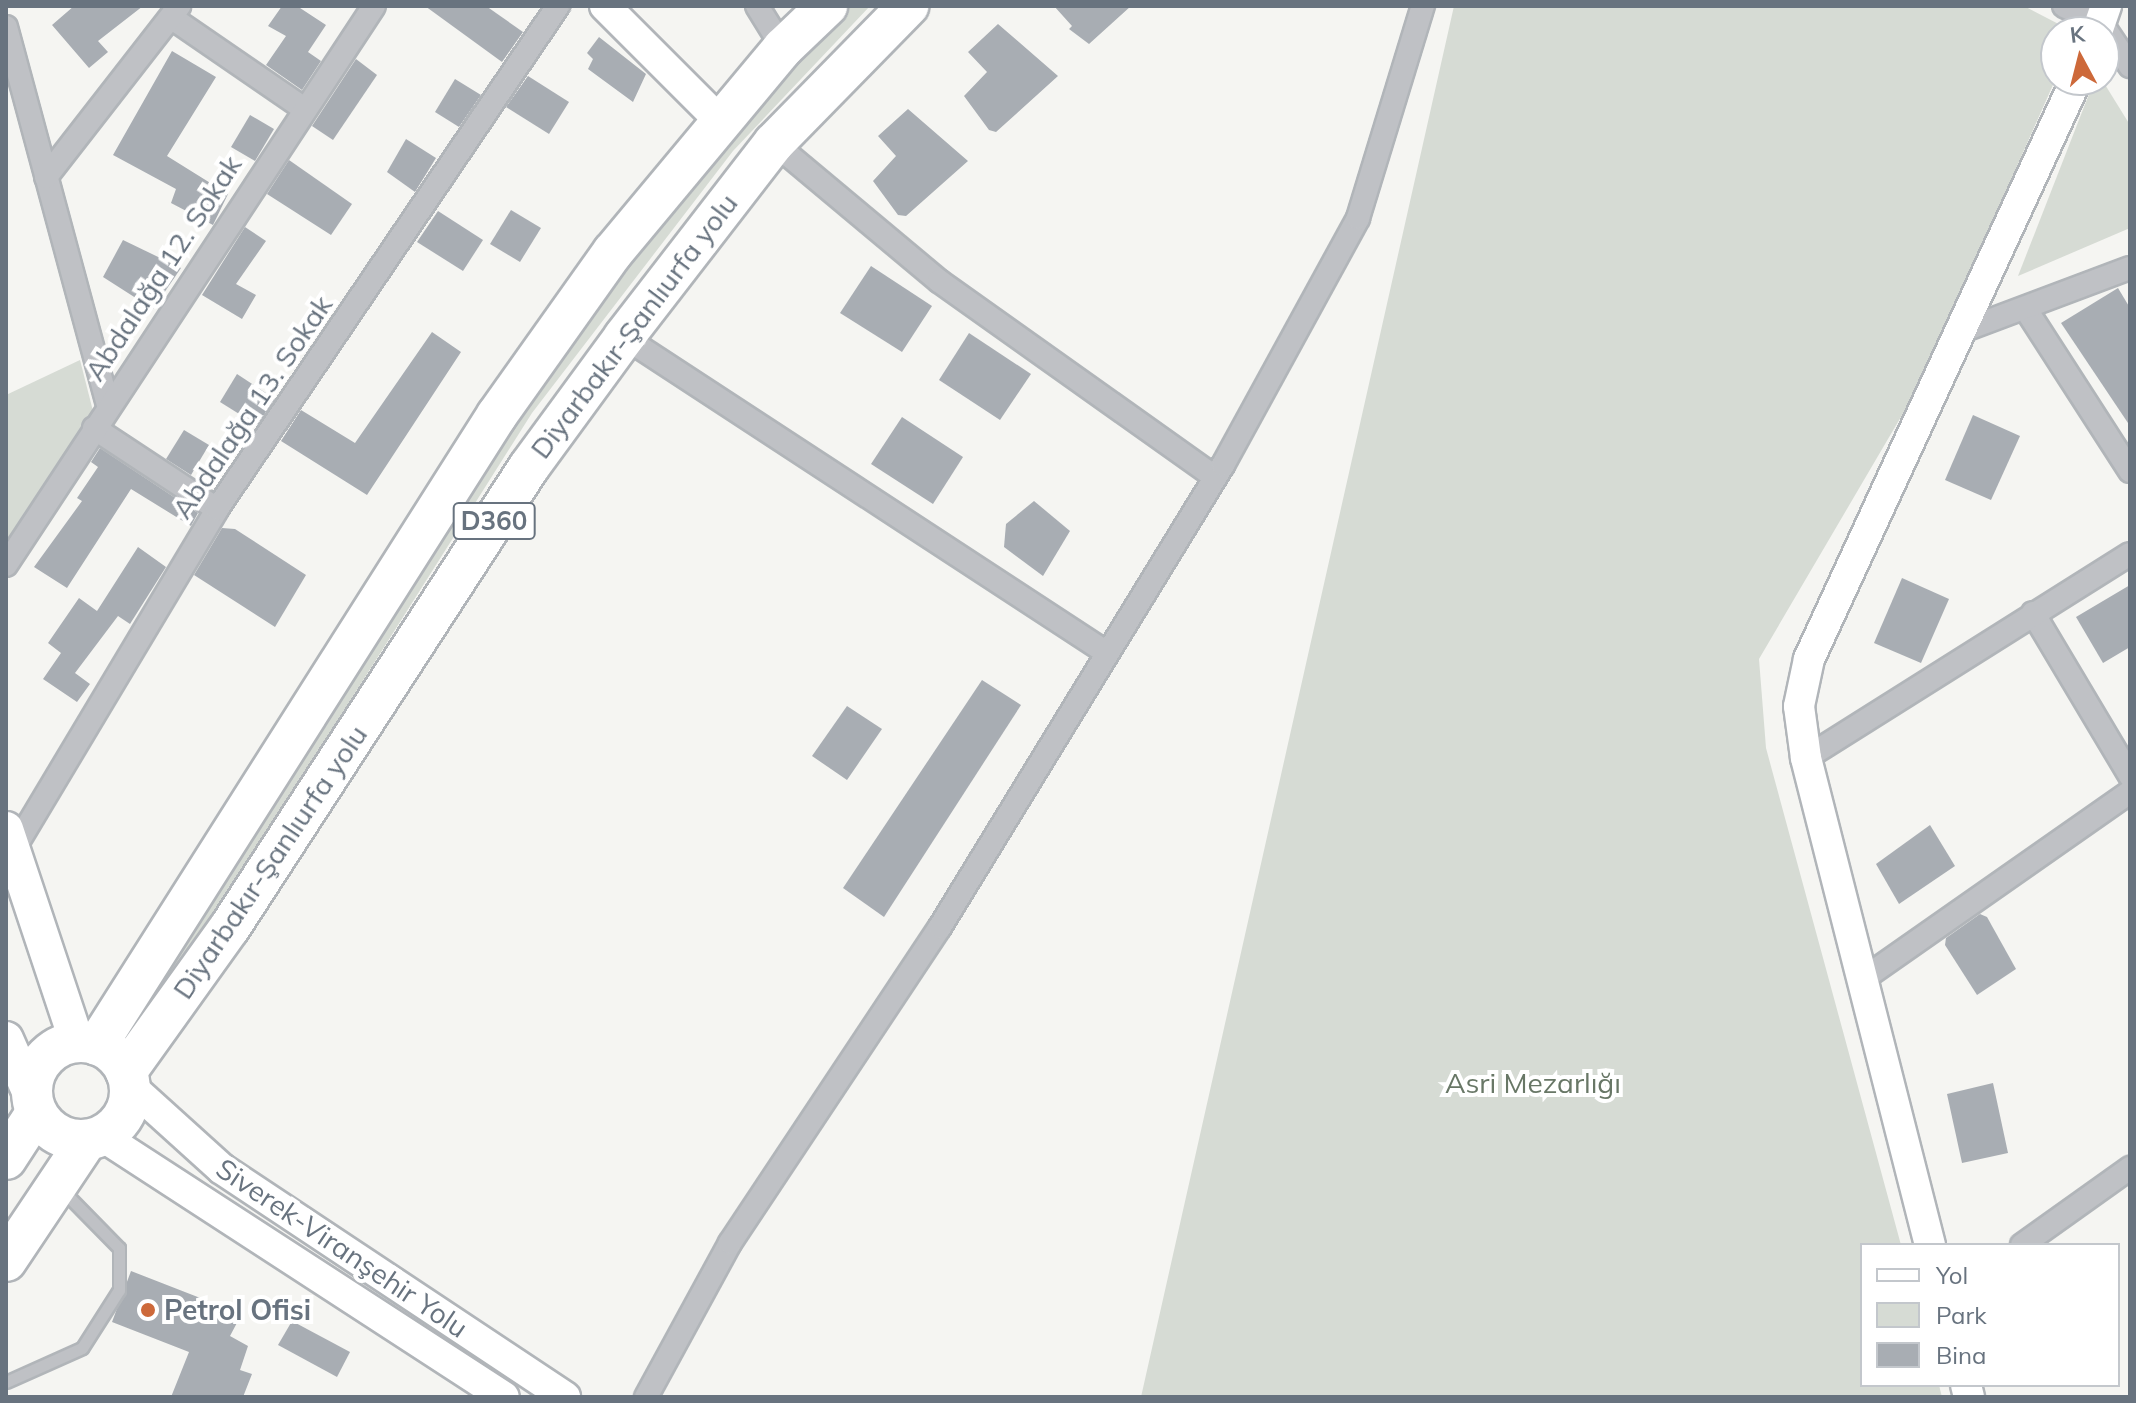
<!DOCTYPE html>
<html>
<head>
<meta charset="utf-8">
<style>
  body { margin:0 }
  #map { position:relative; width:2136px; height:1403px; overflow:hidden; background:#f5f5f2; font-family:Mulish,sans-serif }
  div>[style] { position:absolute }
  .green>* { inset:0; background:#d6dbd4 }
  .building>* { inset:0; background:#a8adb3 }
  .roads { filter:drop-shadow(2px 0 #b1b5b9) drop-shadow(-2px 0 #b1b5b9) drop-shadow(0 2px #b1b5b9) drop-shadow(0 -2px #b1b5b9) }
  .lane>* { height:11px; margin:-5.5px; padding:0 5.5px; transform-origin:5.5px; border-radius:5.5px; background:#bfc1c5 }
  .street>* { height:22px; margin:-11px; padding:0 11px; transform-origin:11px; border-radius:11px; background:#bfc1c5 }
  .secondary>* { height:30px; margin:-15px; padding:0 15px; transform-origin:15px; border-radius:15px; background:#fff }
  .primary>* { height:34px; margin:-17px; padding:0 17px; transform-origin:17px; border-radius:17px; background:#fff }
  .highway>* { height:40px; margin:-20px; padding:0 20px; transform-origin:20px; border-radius:20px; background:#fff }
  .highway>.ring { margin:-20px; padding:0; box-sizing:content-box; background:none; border:40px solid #fff; border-radius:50% }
  .dots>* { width:22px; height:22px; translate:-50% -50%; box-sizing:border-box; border:4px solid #fff; border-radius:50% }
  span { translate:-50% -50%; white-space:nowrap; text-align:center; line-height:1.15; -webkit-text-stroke:8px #fff; paint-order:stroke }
  .shield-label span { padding:2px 6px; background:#fff; border:2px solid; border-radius:6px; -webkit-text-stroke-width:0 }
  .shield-label { font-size:26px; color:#68737f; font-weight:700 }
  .street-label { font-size:28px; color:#68737f }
  .park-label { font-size:28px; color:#687766 }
  .poi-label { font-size:28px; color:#68737f; font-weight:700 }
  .left { translate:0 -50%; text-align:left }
  .frame { position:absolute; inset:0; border:8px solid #68737f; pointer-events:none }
  .legend { position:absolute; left:1860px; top:1243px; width:260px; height:144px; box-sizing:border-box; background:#fff; border:2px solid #c3c7cc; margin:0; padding:10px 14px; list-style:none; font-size:24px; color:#68737f }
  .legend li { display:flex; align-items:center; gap:16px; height:40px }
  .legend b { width:40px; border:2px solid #c3c7cc }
  .north { position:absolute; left:2040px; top:16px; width:80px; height:80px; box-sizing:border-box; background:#fff; border:2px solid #c3c7cc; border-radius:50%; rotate:353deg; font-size:22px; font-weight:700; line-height:32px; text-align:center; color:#68737f }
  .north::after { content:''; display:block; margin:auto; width:28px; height:36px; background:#cd693a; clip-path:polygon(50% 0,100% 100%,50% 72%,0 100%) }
</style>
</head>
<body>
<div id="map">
  <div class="green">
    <div style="clip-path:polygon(846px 6px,870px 6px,733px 151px,532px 413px,127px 1054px,109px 1033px,545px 368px,700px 168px)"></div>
    <div style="clip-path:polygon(1454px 6px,2024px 6px,2074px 32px,2056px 32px,2056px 78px,1922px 381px,1759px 659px,1766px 748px,1901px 1245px,1862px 1245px,1862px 1385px,1939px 1385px,1942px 1397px,1141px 1397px)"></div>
    <div style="clip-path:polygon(2104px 83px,2130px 125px,2130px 228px,2018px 276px,2091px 89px)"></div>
    <div style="clip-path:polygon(80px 360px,94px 415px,6px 542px,6px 395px)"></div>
  </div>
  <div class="building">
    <div style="clip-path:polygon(74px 6px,143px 6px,98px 41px,108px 52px,89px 68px,52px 25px)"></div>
    <div style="clip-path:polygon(282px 6px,297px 6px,326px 25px,308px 52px,321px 61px,302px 90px,266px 65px,286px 36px,268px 26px)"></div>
    <div style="clip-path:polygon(425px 6px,486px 6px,523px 32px,502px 62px)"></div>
    <div style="clip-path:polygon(1054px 6px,1131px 6px,1089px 44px,1069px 29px,1072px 26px)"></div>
    <div style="clip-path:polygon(998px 24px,1058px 76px,996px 132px,989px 130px,964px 96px,987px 72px,968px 52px)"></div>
    <div style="clip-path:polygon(599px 37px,646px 74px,633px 102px,588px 69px,593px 59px,587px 53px)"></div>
    <div style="clip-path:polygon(172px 51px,216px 77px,167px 156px,228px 194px,213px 225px,171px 203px,176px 189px,113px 155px)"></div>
    <div style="clip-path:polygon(356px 59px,377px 75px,333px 140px,312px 126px)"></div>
    <div style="clip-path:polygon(528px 76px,569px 102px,549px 134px,506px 107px)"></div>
    <div style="clip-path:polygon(455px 79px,481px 95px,459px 127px,435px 112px)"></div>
    <div style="clip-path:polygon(908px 109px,968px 161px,906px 216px,898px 215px,873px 181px,896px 156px,878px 136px)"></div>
    <div style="clip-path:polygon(250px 115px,274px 129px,255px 161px,231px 147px)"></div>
    <div style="clip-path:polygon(406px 139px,436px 158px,415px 192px,387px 172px)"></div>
    <div style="clip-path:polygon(289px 160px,352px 204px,331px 235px,267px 194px)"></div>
    <div style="clip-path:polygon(511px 210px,541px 228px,520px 262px,490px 244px)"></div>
    <div style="clip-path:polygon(438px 211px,483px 240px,463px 271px,417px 242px)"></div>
    <div style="clip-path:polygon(245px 227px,266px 241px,236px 284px,256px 295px,242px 319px,202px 295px)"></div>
    <div style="clip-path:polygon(123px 240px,181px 268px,153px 309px,103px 277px)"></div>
    <div style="clip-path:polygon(871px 266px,932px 306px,902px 352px,840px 313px)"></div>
    <div style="clip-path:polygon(2118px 288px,2130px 308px,2130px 426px,2061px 323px)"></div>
    <div style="clip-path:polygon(432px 332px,461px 352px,367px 495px,281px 441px,301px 410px,355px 443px)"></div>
    <div style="clip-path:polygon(969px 333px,1031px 374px,1000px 420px,939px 380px)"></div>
    <div style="clip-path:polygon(237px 374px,275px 399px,257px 425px,220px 402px)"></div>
    <div style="clip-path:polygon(1973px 415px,2020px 436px,1991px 500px,1945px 480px)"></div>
    <div style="clip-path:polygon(902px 417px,963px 457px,933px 504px,871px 464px)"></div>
    <div style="clip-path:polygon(184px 430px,209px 445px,191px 475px,166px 459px)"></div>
    <div style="clip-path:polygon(100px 448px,198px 513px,191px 526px,131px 489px,67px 588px,34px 567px,82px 501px,77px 498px,98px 467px,91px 462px)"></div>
    <div style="clip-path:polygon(1034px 501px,1070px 531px,1043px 576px,1004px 547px,1006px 524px)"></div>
    <div style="clip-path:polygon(222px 528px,235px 529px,306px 575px,275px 627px,194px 575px)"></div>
    <div style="clip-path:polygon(138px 547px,166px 567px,130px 624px,118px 616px,75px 673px,90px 684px,77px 702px,43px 679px,61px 653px,48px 643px,79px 598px,97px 611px)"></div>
    <div style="clip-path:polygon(1902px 578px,1949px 599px,1921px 663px,1874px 643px)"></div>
    <div style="clip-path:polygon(2130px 585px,2130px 647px,2103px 663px,2076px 617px)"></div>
    <div style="clip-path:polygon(982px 680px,1021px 705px,884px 917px,843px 888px)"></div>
    <div style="clip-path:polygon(847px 706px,882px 729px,847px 780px,812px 756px)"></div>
    <div style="clip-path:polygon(1930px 825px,1955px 866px,1899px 904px,1876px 864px)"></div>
    <div style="clip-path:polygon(1980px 914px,1987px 917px,2016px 969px,1977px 995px,1945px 945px,1946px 938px)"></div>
    <div style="clip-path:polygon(1993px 1083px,2008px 1153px,1962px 1163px,1947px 1094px)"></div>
    <div style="clip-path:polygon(131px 1271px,208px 1301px,239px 1319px,230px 1336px,248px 1346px,240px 1370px,252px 1374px,243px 1397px,171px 1397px,189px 1352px,112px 1322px)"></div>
    <div style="clip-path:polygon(292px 1321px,350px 1352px,337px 1377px,278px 1345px)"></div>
  </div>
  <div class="roads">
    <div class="lane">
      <div style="left:6px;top:1382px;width:83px;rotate:-24.1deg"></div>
      <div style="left:82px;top:1348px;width:69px;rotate:-57.5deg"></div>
      <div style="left:119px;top:1290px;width:42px;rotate:-90deg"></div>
      <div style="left:119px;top:1248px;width:81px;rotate:-134.5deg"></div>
    </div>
    <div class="street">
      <div style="left:757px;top:6px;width:49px;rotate:58.2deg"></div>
      <div style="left:2064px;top:6px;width:41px;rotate:24.7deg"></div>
      <div style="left:2101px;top:23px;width:52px;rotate:56deg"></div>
      <div style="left:172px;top:18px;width:159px;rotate:34.5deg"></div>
      <div style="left:6px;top:27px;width:392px;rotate:74.9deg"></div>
      <div style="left:774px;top:143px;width:215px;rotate:39.9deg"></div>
      <div style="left:939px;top:281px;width:339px;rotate:35.4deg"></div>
      <div style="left:46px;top:177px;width:217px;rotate:-52.1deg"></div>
      <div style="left:2025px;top:308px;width:194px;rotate:57.2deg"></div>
      <div style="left:1962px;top:331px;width:179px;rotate:-20.6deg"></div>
      <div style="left:624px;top:337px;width:577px;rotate:33.19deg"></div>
      <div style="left:94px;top:428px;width:147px;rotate:33.4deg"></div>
      <div style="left:6px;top:565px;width:669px;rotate:-56.64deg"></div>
      <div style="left:2033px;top:613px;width:190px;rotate:59.2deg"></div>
      <div style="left:1806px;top:758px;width:383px;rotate:-32.2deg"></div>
      <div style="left:12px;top:852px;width:400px;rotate:-59.1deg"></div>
      <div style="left:217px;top:509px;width:608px;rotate:-55.87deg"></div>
      <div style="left:1863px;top:979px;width:326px;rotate:-35deg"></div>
      <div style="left:2022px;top:1245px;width:133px;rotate:-35.5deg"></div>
      <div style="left:646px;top:1397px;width:175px;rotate:-61.4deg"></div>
      <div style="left:730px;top:1243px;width:379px;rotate:-56.4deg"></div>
      <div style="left:940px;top:927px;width:542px;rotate:-58.51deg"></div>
      <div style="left:1223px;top:465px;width:281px;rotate:-61.3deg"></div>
      <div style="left:1358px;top:218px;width:222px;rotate:-73deg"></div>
    </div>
    <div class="secondary">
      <div style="left:605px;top:6px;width:163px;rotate:45deg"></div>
      <div style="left:2097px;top:32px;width:28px;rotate:-71deg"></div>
      <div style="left:129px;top:1085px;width:125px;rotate:42.1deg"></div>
      <div style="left:222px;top:1169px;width:412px;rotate:33.6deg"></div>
      <div style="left:102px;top:1136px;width:479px;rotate:33deg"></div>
      <div style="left:1930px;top:1245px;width:503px;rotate:-104.29deg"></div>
      <div style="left:1806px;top:758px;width:52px;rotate:-97.7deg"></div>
      <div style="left:1799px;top:706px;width:48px;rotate:-78deg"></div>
      <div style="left:1809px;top:659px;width:638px;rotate:-65.24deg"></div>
      <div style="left:1966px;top:1385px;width:12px;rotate:76deg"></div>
    </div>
    <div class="primary">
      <div style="left:6px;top:829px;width:225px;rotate:71.6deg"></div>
      <div style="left:6px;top:1039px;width:64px;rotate:66.2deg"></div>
    </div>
    <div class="highway">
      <div class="ring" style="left:32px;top:1042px;width:58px;height:58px"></div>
      <div style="left:97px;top:1045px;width:746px;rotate:-57.59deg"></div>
      <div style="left:497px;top:415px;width:200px;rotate:-54.6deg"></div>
      <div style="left:613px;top:252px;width:266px;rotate:-50.2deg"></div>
      <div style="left:783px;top:48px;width:61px;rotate:-43.7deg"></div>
      <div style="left:126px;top:1072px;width:178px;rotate:-54.4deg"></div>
      <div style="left:230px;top:927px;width:549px;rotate:-56.98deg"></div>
      <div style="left:529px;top:467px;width:161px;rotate:-53.8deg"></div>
      <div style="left:624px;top:337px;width:245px;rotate:-52.3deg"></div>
      <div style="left:774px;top:143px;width:192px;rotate:-45.6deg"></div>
      <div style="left:6px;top:1159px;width:55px;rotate:-56.9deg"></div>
      <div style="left:6px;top:1261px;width:146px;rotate:-56.2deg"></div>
    </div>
  </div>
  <div class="dots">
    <div style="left:148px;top:1310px;background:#cd693a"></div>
  </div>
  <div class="shield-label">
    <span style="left:494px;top:521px">D360</span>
  </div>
  <div class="street-label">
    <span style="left:163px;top:268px;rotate:-57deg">Abdalağa 12. Sokak</span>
    <span style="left:634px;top:326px;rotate:-53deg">Diyarbakır-Şanlıurfa yolu</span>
    <span style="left:252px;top:407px;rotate:-56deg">Abdalağa 13. Sokak</span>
    <span style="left:270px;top:862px;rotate:-56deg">Diyarbakır-Şanlıurfa yolu</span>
    <span style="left:342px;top:1248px;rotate:34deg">Siverek-Viranşehir Yolu</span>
  </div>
  <div class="park-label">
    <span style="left:1533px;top:1083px">Asri Mezarlığı</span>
  </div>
  <div class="poi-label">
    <span class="left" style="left:164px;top:1310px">Petrol Ofisi</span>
  </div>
  <div class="frame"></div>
  <ul class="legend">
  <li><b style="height:10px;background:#fff"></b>Yol</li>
  <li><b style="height:22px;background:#d6dbd4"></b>Park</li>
  <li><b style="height:22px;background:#a8adb3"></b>Bina</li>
  </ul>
  <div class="north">K</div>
</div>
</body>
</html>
